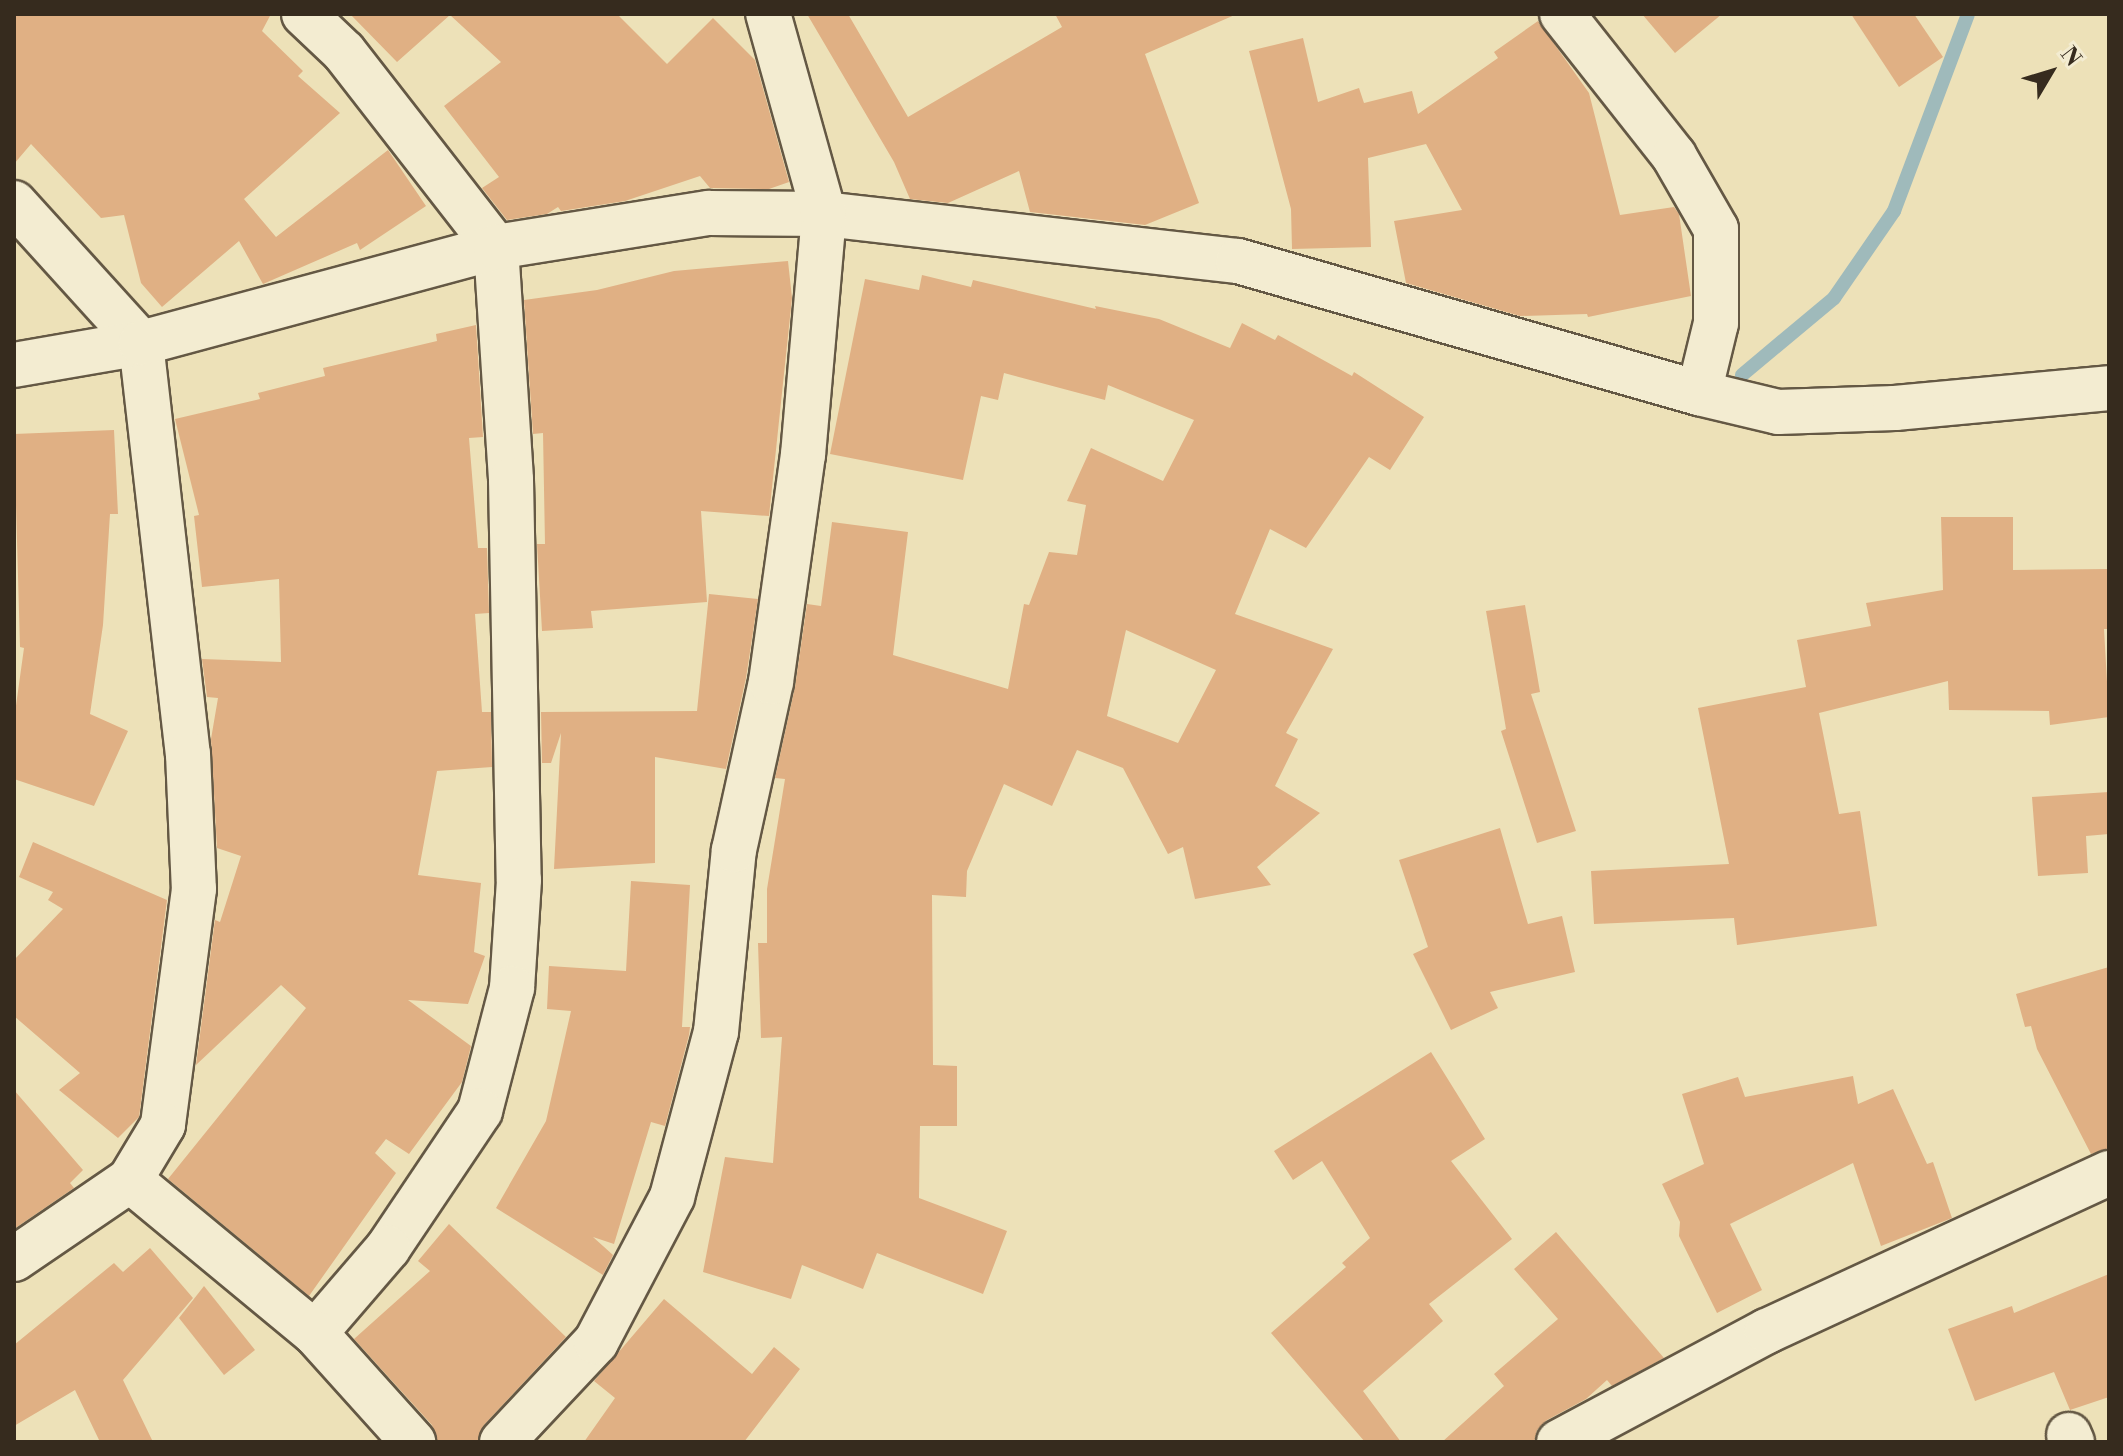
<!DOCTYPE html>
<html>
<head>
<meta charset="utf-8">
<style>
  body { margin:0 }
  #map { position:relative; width:2123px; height:1456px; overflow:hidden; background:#ede1b8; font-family:"Libre Bodoni",serif }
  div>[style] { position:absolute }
  .stream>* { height:14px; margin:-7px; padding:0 7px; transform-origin:7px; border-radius:7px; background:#9fbabb }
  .building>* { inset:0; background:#e0b084 }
  .roads { filter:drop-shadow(2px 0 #645844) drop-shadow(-2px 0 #645844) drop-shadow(0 2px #645844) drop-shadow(0 -2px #645844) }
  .minor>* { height:44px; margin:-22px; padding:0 22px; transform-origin:22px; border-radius:22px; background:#f3ecd1 }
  span { translate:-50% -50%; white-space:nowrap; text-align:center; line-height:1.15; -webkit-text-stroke:7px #f3ecd1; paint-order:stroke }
  .frame { position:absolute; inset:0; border:16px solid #362b1e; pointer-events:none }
  .north { position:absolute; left:2011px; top:32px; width:80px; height:80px; -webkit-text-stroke:6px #f3ecd1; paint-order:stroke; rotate:52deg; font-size:22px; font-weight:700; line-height:32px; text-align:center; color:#362b1e }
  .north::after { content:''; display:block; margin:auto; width:28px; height:36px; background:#362b1e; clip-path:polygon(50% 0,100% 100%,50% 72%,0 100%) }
</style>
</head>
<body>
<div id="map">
  <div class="stream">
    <div style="left:1742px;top:375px;width:120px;rotate:-39.9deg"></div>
    <div style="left:1834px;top:298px;width:106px;rotate:-55.4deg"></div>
    <div style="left:1894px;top:211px;width:210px;rotate:-69.4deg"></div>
  </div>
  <div class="building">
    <div style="clip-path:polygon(14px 14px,271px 14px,262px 31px,303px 71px,298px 76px,340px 113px,244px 199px,276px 237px,388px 150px,426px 206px,360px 250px,357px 243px,263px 284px,239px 241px,162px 307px,141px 283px,124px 215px,101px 218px,31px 144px,14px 164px)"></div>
    <div style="clip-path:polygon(350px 14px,617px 14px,667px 64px,713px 18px,755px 60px,789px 182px,769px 189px,710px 188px,700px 176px,625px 201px,561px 211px,558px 207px,547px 214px,507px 220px,482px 188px,499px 177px,444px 106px,501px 62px,450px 15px,397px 62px)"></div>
    <div style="clip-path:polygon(807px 14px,848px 14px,908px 117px,1062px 27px,1055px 14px,1237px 14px,1145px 54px,1199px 203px,1145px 225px,1030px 212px,1019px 171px,948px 203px,910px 199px,894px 162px)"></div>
    <div style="clip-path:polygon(1642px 14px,1722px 14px,1675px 53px)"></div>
    <div style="clip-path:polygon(1851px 14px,1914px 14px,1943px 57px,1899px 87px)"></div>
    <div style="clip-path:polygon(1538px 21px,1589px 93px,1620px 215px,1674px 207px,1679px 214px,1691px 296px,1588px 317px,1587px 314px,1520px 316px,1406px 283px,1394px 221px,1462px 210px,1426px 144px,1368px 158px,1371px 247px,1292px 249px,1291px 209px,1249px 51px,1303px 38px,1318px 102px,1359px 88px,1364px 103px,1412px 91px,1418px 114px,1498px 58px,1494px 52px)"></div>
    <div style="clip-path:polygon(788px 261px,792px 298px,769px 516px,701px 511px,707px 602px,591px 611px,593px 628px,542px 631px,537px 544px,545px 544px,543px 433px,533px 434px,524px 300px,597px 290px,674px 271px)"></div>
    <div style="clip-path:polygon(evenodd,922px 275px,971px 287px,973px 280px,1096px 309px,1095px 306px,1159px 319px,1230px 348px,1242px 323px,1275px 340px,1278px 335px,1352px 376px,1354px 372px,1424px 417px,1390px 470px,1369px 457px,1306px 548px,1270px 529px,1235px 614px,1333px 649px,1286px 733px,1298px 739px,1275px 786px,1320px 813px,1257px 867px,1271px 885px,1195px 899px,1183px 847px,1168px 854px,1123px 768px,1077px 750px,1052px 806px,1004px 784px,967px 871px,966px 897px,932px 895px,933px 1065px,957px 1066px,957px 1126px,920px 1126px,919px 1198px,1007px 1231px,983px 1294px,877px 1253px,863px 1289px,802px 1265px,791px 1299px,703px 1272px,725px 1157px,773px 1163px,782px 1037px,761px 1038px,758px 943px,767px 943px,767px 889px,785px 779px,775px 778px,795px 687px,807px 604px,821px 606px,832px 522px,908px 532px,893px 655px,1008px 689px,1024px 604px,1029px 605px,1049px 552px,1077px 555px,1086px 505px,1067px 501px,1091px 448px,1163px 481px,1194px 420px,1108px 385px,1105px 400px,1004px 373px,998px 400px,981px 396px,963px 480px,830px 454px,865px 279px,919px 290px,922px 275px,1126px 630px,1216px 670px,1178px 743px,1107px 716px,1126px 630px)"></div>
    <div style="clip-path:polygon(476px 325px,483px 437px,469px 438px,478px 548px,487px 548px,489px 613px,475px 614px,482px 712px,491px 712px,492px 767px,437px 771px,418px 875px,481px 883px,474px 952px,485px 956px,468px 1004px,408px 1000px,471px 1046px,462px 1082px,409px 1154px,386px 1139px,375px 1153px,396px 1173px,309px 1296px,168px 1179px,306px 1008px,281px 985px,196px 1065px,215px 920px,220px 922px,241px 856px,217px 848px,211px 739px,218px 698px,207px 697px,202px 659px,281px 662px,279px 579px,202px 587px,194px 516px,199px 515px,175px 419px,260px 399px,258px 393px,325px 376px,323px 368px,437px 341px,436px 334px)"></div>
    <div style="clip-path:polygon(114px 430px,118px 514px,110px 514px,103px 625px,90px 714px,128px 731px,94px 806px,14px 779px,14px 720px,24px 648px,20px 647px,14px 434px)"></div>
    <div style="clip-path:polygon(1941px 517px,2013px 517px,2013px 570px,2109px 569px,2109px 629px,2104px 629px,2109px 717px,2050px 725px,2049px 711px,1949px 710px,1948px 681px,1819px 713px,1839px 814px,1860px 811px,1877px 926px,1737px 945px,1734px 918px,1594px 924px,1591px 871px,1729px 864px,1698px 708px,1806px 687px,1797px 640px,1871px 626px,1866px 603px,1943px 590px)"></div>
    <div style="clip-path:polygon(709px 594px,758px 599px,746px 678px,726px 769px,655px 757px,655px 863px,554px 869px,561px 733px,551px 763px,542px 763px,541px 712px,697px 711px)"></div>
    <div style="clip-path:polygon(1525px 605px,1540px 692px,1531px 694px,1576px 831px,1537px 843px,1501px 731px,1506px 729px,1486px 611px)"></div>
    <div style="clip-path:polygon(2109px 792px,2109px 834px,2086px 836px,2088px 873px,2038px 876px,2032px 797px)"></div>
    <div style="clip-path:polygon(1500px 828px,1528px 924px,1562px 916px,1575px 972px,1490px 992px,1498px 1008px,1451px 1030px,1413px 954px,1428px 947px,1399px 860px)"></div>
    <div style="clip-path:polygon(33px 842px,167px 900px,139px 1117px,118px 1138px,59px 1090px,80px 1073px,14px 1016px,14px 960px,63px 909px,48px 900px,53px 892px,19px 877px)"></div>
    <div style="clip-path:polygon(631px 881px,690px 885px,682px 1027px,690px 1027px,689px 1035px,665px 1126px,651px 1122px,614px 1244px,593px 1237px,613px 1255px,603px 1275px,496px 1208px,546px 1121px,571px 1011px,547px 1009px,549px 966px,626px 971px)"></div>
    <div style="clip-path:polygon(2109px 967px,2109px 1148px,2091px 1154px,2037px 1049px,2031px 1026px,2025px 1027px,2016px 994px)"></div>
    <div style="clip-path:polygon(1431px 1052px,1485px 1139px,1451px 1161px,1512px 1239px,1429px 1304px,1443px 1321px,1363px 1391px,1401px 1442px,1365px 1442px,1271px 1333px,1346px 1267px,1342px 1263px,1370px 1238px,1322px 1161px,1293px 1180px,1274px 1151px)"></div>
    <div style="clip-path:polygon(1853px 1076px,1858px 1104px,1893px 1089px,1927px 1164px,1933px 1162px,1952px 1218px,1881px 1246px,1853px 1163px,1730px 1224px,1762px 1290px,1717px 1313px,1679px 1236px,1680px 1222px,1662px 1184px,1704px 1164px,1682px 1094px,1738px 1077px,1745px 1097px)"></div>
    <div style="clip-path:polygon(14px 1090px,83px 1170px,70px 1183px,74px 1188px,14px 1229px)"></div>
    <div style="clip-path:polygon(449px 1224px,566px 1337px,484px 1425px,478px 1442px,437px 1442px,432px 1425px,354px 1339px,430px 1271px,418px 1261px)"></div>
    <div style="clip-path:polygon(1556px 1232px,1664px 1358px,1612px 1386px,1607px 1380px,1586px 1399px,1547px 1420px,1537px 1430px,1534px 1442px,1442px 1442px,1504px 1386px,1494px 1374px,1558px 1319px,1514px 1269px)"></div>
    <div style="clip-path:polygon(150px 1248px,193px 1298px,123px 1380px,153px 1442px,100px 1442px,75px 1390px,14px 1426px,14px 1345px,114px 1263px,123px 1272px)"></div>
    <div style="clip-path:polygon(2109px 1274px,2109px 1397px,2070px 1410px,2054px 1372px,1975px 1401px,1948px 1329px,2012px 1306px,2014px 1313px)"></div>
    <div style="clip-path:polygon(204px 1286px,255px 1350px,224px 1375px,179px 1318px)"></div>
    <div style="clip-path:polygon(664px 1299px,752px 1374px,774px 1347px,800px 1369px,744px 1442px,584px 1442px,615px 1398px,594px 1381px)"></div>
  </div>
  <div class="roads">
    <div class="minor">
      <div style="left:304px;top:14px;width:55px;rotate:43.5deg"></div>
      <div style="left:344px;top:52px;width:247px;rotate:52.1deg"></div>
      <div style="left:496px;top:247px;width:233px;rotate:86.3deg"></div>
      <div style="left:511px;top:480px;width:400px;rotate:88.9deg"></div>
      <div style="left:519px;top:880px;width:108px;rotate:93.7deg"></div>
      <div style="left:512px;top:988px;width:127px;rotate:104.6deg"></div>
      <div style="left:480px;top:1111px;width:165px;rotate:123.9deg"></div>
      <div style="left:388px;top:1248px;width:112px;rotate:130.7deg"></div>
      <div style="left:1562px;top:14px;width:181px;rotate:51.7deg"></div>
      <div style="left:1674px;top:156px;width:84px;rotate:60.1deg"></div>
      <div style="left:1716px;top:229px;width:94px;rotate:90deg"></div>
      <div style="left:1716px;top:323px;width:72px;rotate:103.7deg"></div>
      <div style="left:14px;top:203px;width:189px;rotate:47.8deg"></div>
      <div style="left:141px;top:343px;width:414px;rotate:83.5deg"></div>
      <div style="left:188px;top:754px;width:135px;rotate:87.5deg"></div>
      <div style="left:194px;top:889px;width:238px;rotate:97.5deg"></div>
      <div style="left:163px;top:1125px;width:64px;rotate:121deg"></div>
      <div style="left:130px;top:1180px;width:140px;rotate:145.7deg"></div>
      <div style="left:14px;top:365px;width:129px;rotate:-9.8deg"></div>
      <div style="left:141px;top:343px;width:368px;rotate:-15.1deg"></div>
      <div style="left:496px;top:247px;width:216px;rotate:-9.1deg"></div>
      <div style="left:709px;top:213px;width:115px;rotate:0.5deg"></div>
      <div style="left:824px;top:214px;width:417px;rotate:6.5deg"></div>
      <div style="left:1238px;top:261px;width:480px;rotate:16deg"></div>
      <div style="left:1699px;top:393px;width:81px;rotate:13.5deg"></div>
      <div style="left:1778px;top:412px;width:117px;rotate:-2deg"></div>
      <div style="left:1895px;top:408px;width:215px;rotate:-5.3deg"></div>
      <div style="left:130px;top:1180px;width:240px;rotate:39.6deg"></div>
      <div style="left:315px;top:1333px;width:147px;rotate:48deg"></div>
      <div style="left:2069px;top:1435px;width:8px;rotate:67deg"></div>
      <div style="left:502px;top:1442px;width:137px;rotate:-46.8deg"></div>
      <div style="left:596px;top:1342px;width:164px;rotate:-62.3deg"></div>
      <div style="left:672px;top:1197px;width:171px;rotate:-75.1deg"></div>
      <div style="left:716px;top:1032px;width:183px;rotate:-84.4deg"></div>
      <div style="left:734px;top:850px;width:172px;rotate:-77.6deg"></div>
      <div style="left:771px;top:682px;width:229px;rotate:-82deg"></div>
      <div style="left:803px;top:455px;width:242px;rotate:-85deg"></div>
      <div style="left:824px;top:214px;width:208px;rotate:-105.6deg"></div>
      <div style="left:1559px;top:1442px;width:236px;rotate:-28.1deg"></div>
      <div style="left:1767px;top:1331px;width:377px;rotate:-24.8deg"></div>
    </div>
  </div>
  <div class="frame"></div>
  <div class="north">N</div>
</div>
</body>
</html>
